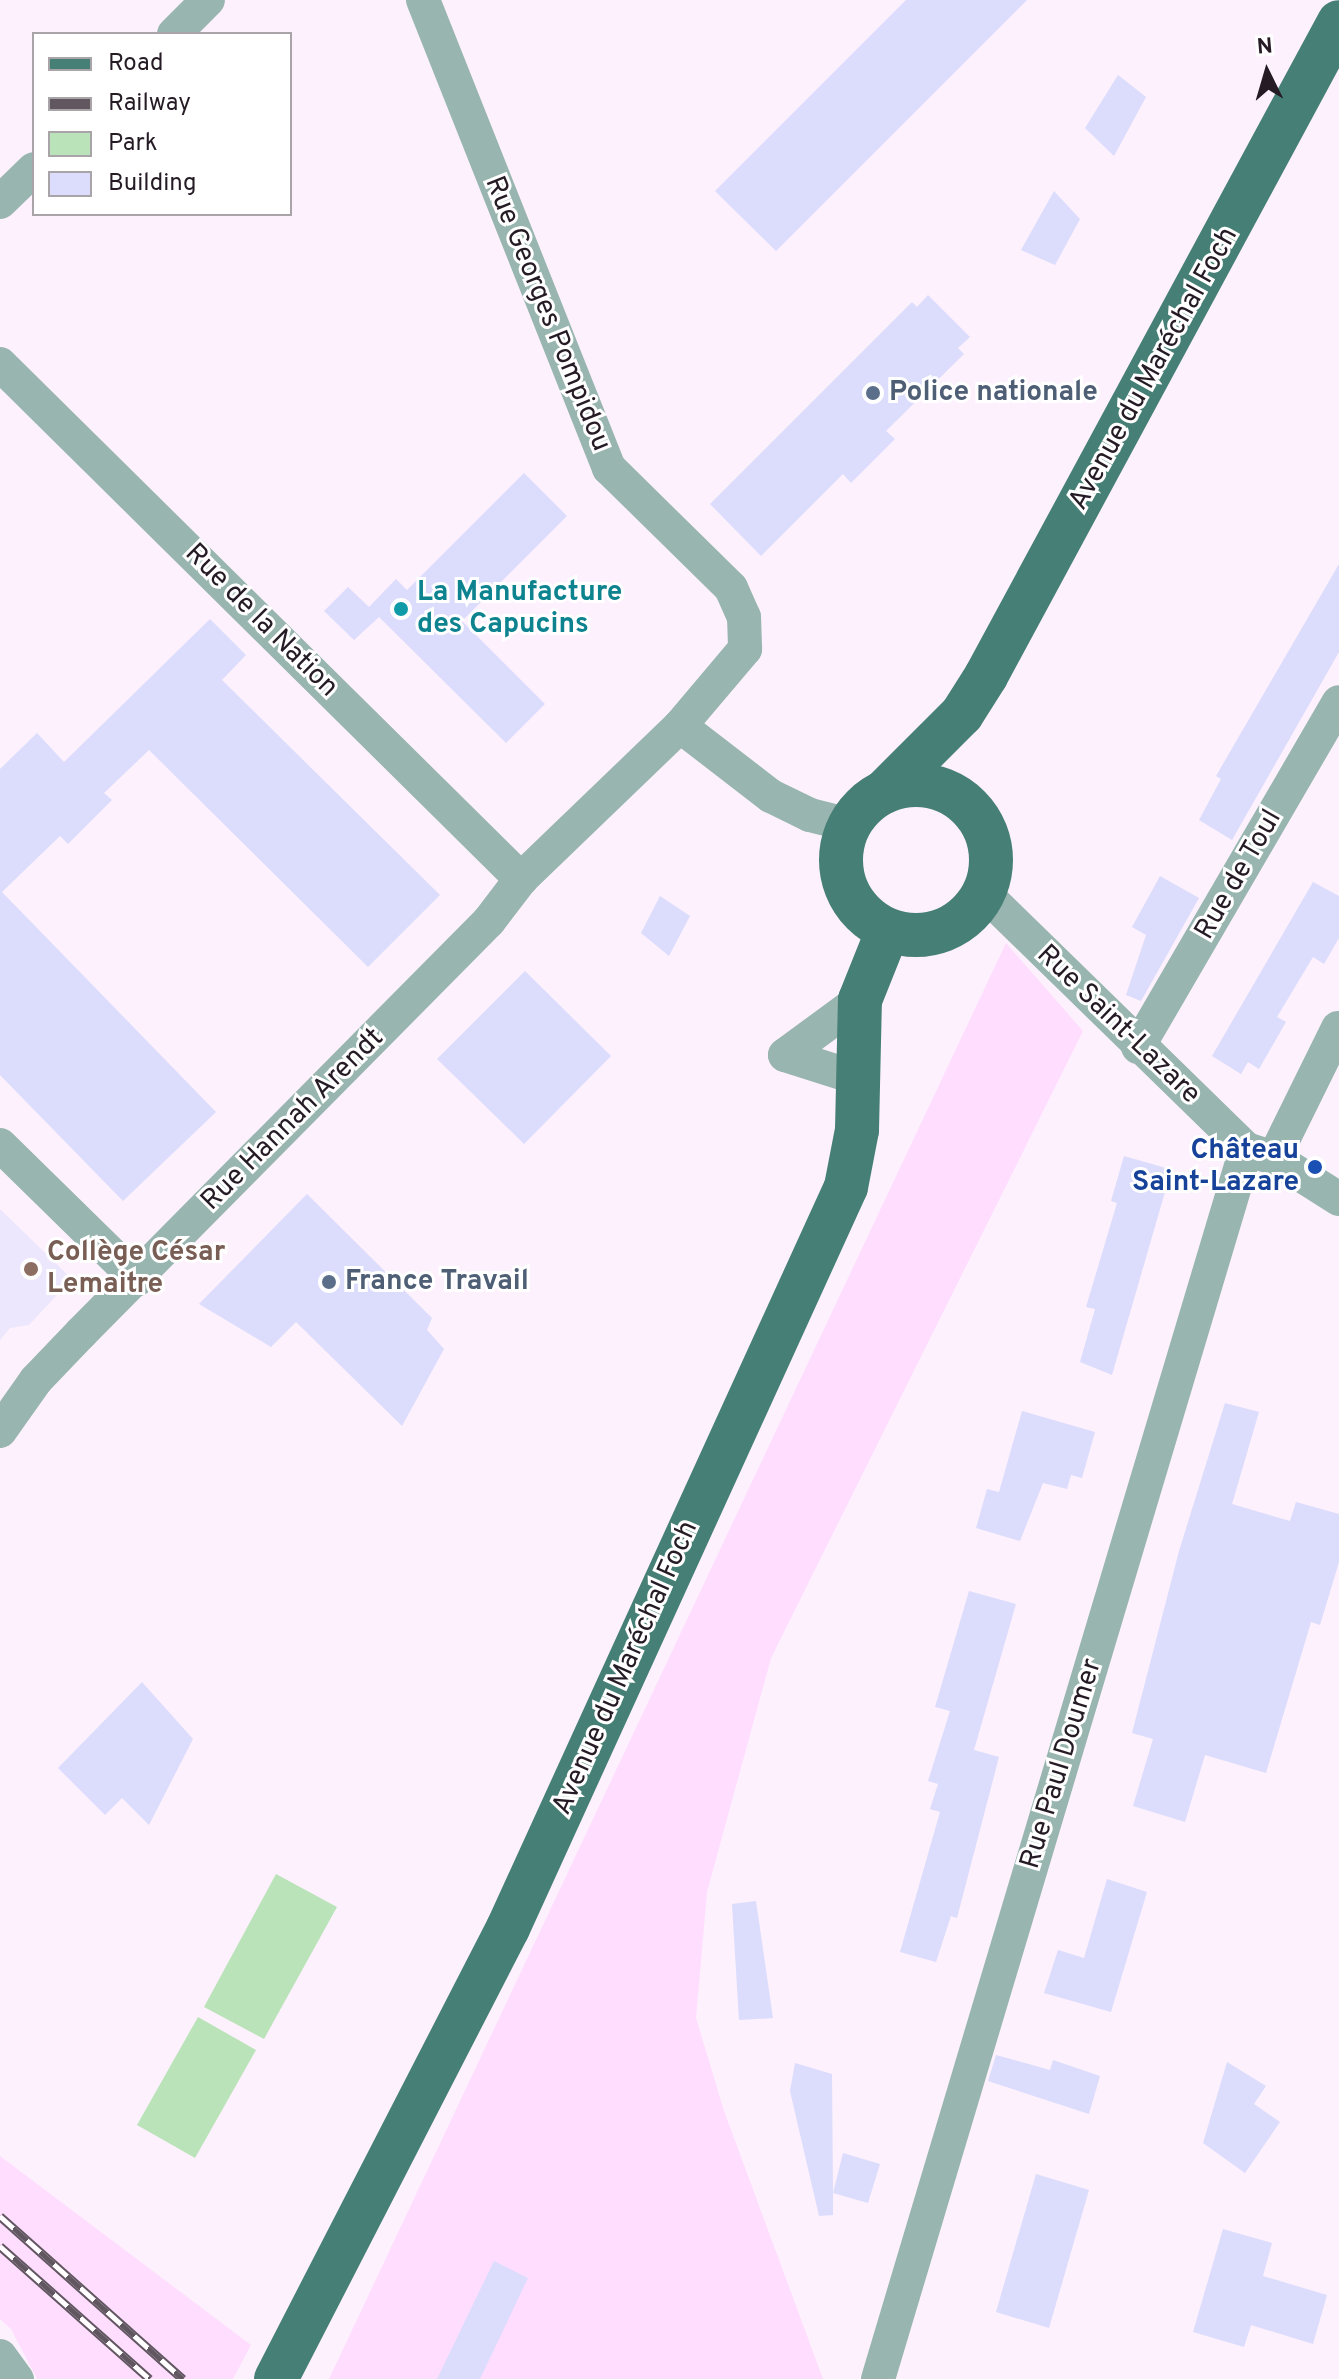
<!DOCTYPE html>
<html>
<head>
<meta charset="utf-8">
<style>
  body { margin:0 }
  #map { position:relative; width:1339px; height:2379px; overflow:hidden; background:#fcf1fc; font-family:Overpass,sans-serif }
  div>[style] { position:absolute }
  .built>* { inset:0; background:#ffddfe }
  .education>* { inset:0; background:#ede7fd }
  .green>* { inset:0; background:#bbe3b9 }
  .building>* { inset:0; background:#dcdcfc }
  .street>* { height:34px; margin:-17px; padding:0 17px; transform-origin:17px; border-radius:17px; background:#98b5af }
  .primary>* { height:44px; margin:-22px; padding:0 22px; transform-origin:22px; border-radius:22px; background:#467f75 }
  .primary>.ring { margin:-22px; padding:0; box-sizing:content-box; background:none; border:44px solid #467f75; border-radius:50% }
  .rail>* { height:9px; margin-top:-4.5px; transform-origin:0; background:repeating-linear-gradient(90deg,#fff 0 18px,#615761 0 36px); box-sizing:border-box; border-block:2px solid #615761 }
  .dots>* { width:22px; height:22px; translate:-50% -50%; box-sizing:border-box; border:4px solid #fff; border-radius:50% }
  span { translate:-50% -50%; white-space:nowrap; text-align:center; line-height:1.15; -webkit-text-stroke:6px #fff; paint-order:stroke }
  .street-label { font-size:28px; color:#251b25 }
  .service-label { font-size:28px; color:#4e5e75; font-weight:700 }
  .left { translate:0 -50%; text-align:left }
  .culture-label { font-size:28px; color:#0d838f; font-weight:700 }
  .transit-label { font-size:28px; color:#164399; font-weight:700 }
  .right { translate:-100% -50%; text-align:right }
  .education-label { font-size:28px; color:#785e54; font-weight:700 }
  .legend { position:absolute; left:32px; top:32px; width:260px; height:184px; box-sizing:border-box; background:#fff; border:2px solid #a8a4a8; margin:0; padding:10px 14px; list-style:none; font-size:24px; color:#251b25 }
  .legend li { display:flex; align-items:center; gap:16px; height:40px }
  .legend b { width:40px; border:2px solid #a8a4a8 }
  .north { position:absolute; left:1227px; top:32px; width:80px; height:80px; -webkit-text-stroke:6px #fff; paint-order:stroke; rotate:355deg; font-size:22px; font-weight:700; line-height:32px; text-align:center; color:#251b25 }
  .north::after { content:''; display:block; margin:auto; width:28px; height:36px; background:#251b25; clip-path:polygon(50% 0,100% 100%,50% 72%,0 100%) }
</style>
</head>
<body>
<div id="map">
  <div class="built">
    <div style="clip-path:polygon(1006px 943px,1083px 1031px,771px 1658px,707px 1892px,696px 2018px,724px 2111px,823px 2379px,329px 2379px)"></div>
    <div style="clip-path:polygon(0 2156px,251px 2345px,233px 2379px,37px 2379px,11px 2329px,0 2319px)"></div>
  </div>
  <div class="education">
    <div style="clip-path:polygon(0 1209px,72px 1279px,29px 1325px,10px 1328px,0 1340px)"></div>
  </div>
  <div class="green">
    <div style="clip-path:polygon(276px 1874px,337px 1907px,264px 2039px,204px 2007px)"></div>
    <div style="clip-path:polygon(198px 2017px,256px 2050px,195px 2158px,137px 2125px)"></div>
  </div>
  <div class="building">
    <div style="clip-path:polygon(906px 0,1027px 0,776px 251px,715px 191px)"></div>
    <div style="clip-path:polygon(1118px 75px,1146px 97px,1114px 156px,1085px 128px)"></div>
    <div style="clip-path:polygon(1054px 191px,1080px 219px,1055px 265px,1021px 250px)"></div>
    <div style="clip-path:polygon(928px 295px,970px 337px,958px 348px,964px 354px,886px 431px,895px 439px,851px 483px,843px 474px,761px 556px,710px 504px,912px 302px,917px 307px)"></div>
    <div style="clip-path:polygon(524px 473px,567px 516px,462px 621px,545px 704px,506px 743px,379px 617px,354px 640px,324px 611px,348px 587px,369px 607px,396px 579px,407px 590px)"></div>
    <div style="clip-path:polygon(1339px 564px,1339px 652px,1232px 840px,1199px 820px,1221px 779px,1216px 776px)"></div>
    <div style="clip-path:polygon(210px 619px,246px 655px,222px 680px,440px 895px,368px 967px,149px 750px,104px 793px,112px 800px,68px 844px,60px 836px,2px 892px,216px 1112px,123px 1201px,0 1075px,0 769px,37px 733px,64px 762px)"></div>
    <div style="clip-path:polygon(1160px 876px,1199px 898px,1141px 1001px,1126px 995px,1146px 935px,1132px 927px)"></div>
    <div style="clip-path:polygon(1313px 882px,1339px 896px,1339px 938px,1324px 964px,1313px 957px,1277px 1017px,1286px 1022px,1259px 1069px,1248px 1062px,1241px 1074px,1212px 1056px)"></div>
    <div style="clip-path:polygon(660px 896px,690px 916px,669px 956px,641px 933px)"></div>
    <div style="clip-path:polygon(525px 971px,611px 1056px,524px 1144px,437px 1059px)"></div>
    <div style="clip-path:polygon(1124px 1156px,1166px 1168px,1159px 1191px,1165px 1192px,1112px 1375px,1080px 1362px,1095px 1309px,1086px 1307px,1117px 1203px,1111px 1201px)"></div>
    <div style="clip-path:polygon(307px 1194px,432px 1318px,427px 1330px,444px 1349px,402px 1426px,296px 1322px,271px 1347px,199px 1304px)"></div>
    <div style="clip-path:polygon(1225px 1403px,1259px 1412px,1232px 1504px,1290px 1521px,1296px 1502px,1339px 1514px,1339px 1562px,1320px 1625px,1311px 1622px,1266px 1773px,1205px 1755px,1185px 1822px,1133px 1806px,1153px 1739px,1132px 1733px,1179px 1551px)"></div>
    <div style="clip-path:polygon(1022px 1411px,1095px 1432px,1082px 1478px,1071px 1475px,1067px 1489px,1043px 1483px,1020px 1541px,976px 1528px,987px 1489px,999px 1492px)"></div>
    <div style="clip-path:polygon(969px 1591px,1016px 1604px,974px 1750px,999px 1757px,957px 1918px,951px 1916px,936px 1962px,900px 1952px,940px 1812px,930px 1809px,938px 1784px,928px 1781px,950px 1711px,935px 1707px)"></div>
    <div style="clip-path:polygon(142px 1682px,193px 1739px,149px 1825px,122px 1798px,105px 1815px,58px 1768px)"></div>
    <div style="clip-path:polygon(1107px 1879px,1147px 1892px,1111px 2012px,1044px 1993px,1058px 1950px,1084px 1958px)"></div>
    <div style="clip-path:polygon(756px 1901px,773px 2018px,739px 2020px,732px 1904px)"></div>
    <div style="clip-path:polygon(996px 2055px,1050px 2070px,1053px 2060px,1100px 2076px,1089px 2114px,988px 2081px)"></div>
    <div style="clip-path:polygon(1227px 2062px,1266px 2086px,1254px 2104px,1280px 2122px,1245px 2173px,1203px 2143px)"></div>
    <div style="clip-path:polygon(795px 2063px,832px 2074px,833px 2193px,843px 2153px,880px 2164px,868px 2203px,833px 2193px,833px 2215px,819px 2216px,790px 2091px)"></div>
    <div style="clip-path:polygon(1036px 2174px,1089px 2190px,1049px 2328px,996px 2312px)"></div>
    <div style="clip-path:polygon(1223px 2229px,1272px 2243px,1263px 2276px,1327px 2295px,1313px 2344px,1251px 2325px,1244px 2347px,1193px 2332px)"></div>
    <div style="clip-path:polygon(494px 2261px,528px 2278px,480px 2379px,437px 2379px)"></div>
  </div>
  <div class="street">
    <div style="left:423px;top:0;width:504px;rotate:68.33deg"></div>
    <div style="left:609px;top:468px;width:171px;rotate:44.5deg"></div>
    <div style="left:731px;top:588px;width:32px;rotate:66deg"></div>
    <div style="left:744px;top:617px;width:32px;rotate:88deg"></div>
    <div style="left:745px;top:649px;width:101px;rotate:130.2deg"></div>
    <div style="left:174px;top:34px;width:48px;rotate:-45deg"></div>
    <div style="left:0;top:202px;width:47px;rotate:-44.1deg"></div>
    <div style="left:0;top:364px;width:733px;rotate:44.67deg"></div>
    <div style="left:984px;top:893px;width:366px;rotate:44.3deg"></div>
    <div style="left:1246px;top:1149px;width:29px;rotate:18deg"></div>
    <div style="left:1274px;top:1158px;width:77px;rotate:32.2deg"></div>
    <div style="left:1138px;top:1047px;width:399px;rotate:-59.8deg"></div>
    <div style="left:785px;top:1055px;width:93px;rotate:-36.3deg"></div>
    <div style="left:785px;top:1055px;width:76px;rotate:17.7deg"></div>
    <div style="left:0;top:1145px;width:192px;rotate:44.4deg"></div>
    <div style="left:1274px;top:1158px;width:145px;rotate:-63.8deg"></div>
    <div style="left:0;top:1431px;width:62px;rotate:-54.8deg"></div>
    <div style="left:36px;top:1380px;width:65px;rotate:-46.2deg"></div>
    <div style="left:81px;top:1333px;width:580px;rotate:-45.28deg"></div>
    <div style="left:489px;top:921px;width:53px;rotate:-52.7deg"></div>
    <div style="left:521px;top:879px;width:221px;rotate:-43.9deg"></div>
    <div style="left:680px;top:726px;width:115px;rotate:37.6deg"></div>
    <div style="left:771px;top:796px;width:43px;rotate:26deg"></div>
    <div style="left:810px;top:815px;width:41px;rotate:14deg"></div>
    <div style="left:0;top:2356px;width:29px;rotate:54deg"></div>
    <div style="left:878px;top:2379px;width:1284px;rotate:-73.34deg"></div>
  </div>
  <div class="primary">
    <div class="ring" style="left:841px;top:785px;width:106px;height:106px"></div>
    <div style="left:884px;top:792px;width:110px;rotate:-45deg"></div>
    <div style="left:962px;top:714px;width:45px;rotate:-57.7deg"></div>
    <div style="left:986px;top:676px;width:743px;rotate:-61.64deg"></div>
    <div style="left:276px;top:2379px;width:507px;rotate:-62.78deg"></div>
    <div style="left:508px;top:1928px;width:814px;rotate:-65.48deg"></div>
    <div style="left:846px;top:1187px;width:58px;rotate:-79.1deg"></div>
    <div style="left:857px;top:1130px;width:130px;rotate:-88.7deg"></div>
    <div style="left:860px;top:1000px;width:75px;rotate:-68.2deg"></div>
  </div>
  <div class="rail">
    <div style="left:0;top:2216px;width:245px;rotate:41.7deg"></div>
    <div style="left:0;top:2246px;width:200px;rotate:41.6deg"></div>
  </div>
  <div class="dots">
    <div style="left:873px;top:393px;background:#5c6f8a"></div>
    <div style="left:401px;top:609px;background:#0f9aa8"></div>
    <div style="left:1315px;top:1167px;background:#1a4fb4"></div>
    <div style="left:31px;top:1269px;background:#8d6e63"></div>
    <div style="left:329px;top:1282px;background:#5c6f8a"></div>
  </div>
  <div class="street-label">
    <span style="left:547px;top:314px;rotate:68deg">Rue Georges Pompidou</span>
    <span style="left:1154px;top:369px;rotate:-61deg">Avenue du Maréchal Foch</span>
    <span style="left:261px;top:621px;rotate:45deg">Rue de la Nation</span>
    <span style="left:1239px;top:875px;rotate:-60deg">Rue de Toul</span>
    <span style="left:1118px;top:1025px;rotate:44deg">Rue Saint-Lazare</span>
    <span style="left:293px;top:1120px;rotate:-45deg">Rue Hannah Arendt</span>
    <span style="left:626px;top:1668px;rotate:-66deg">Avenue du Maréchal Foch</span>
    <span style="left:1062px;top:1764px;rotate:-73deg">Rue Paul Doumer</span>
  </div>
  <div class="service-label">
    <span class="left" style="left:889px;top:393px">Police nationale</span>
    <span class="left" style="left:345px;top:1282px">France Travail</span>
  </div>
  <div class="culture-label">
    <span class="left" style="left:417px;top:609px">La Manufacture<br>des Capucins</span>
  </div>
  <div class="transit-label">
    <span class="right" style="left:1299px;top:1167px">Château<br>Saint-Lazare</span>
  </div>
  <div class="education-label">
    <span class="left" style="left:47px;top:1269px">Collège César<br>Lemaitre</span>
  </div>
  <ul class="legend">
  <li><b style="height:10px;background:#467f75"></b>Road</li>
  <li><b style="height:10px;background:#615761"></b>Railway</li>
  <li><b style="height:22px;background:#bbe3b9"></b>Park</li>
  <li><b style="height:22px;background:#dcdcfc"></b>Building</li>
  </ul>
  <div class="north">N</div>
</div>
</body>
</html>
